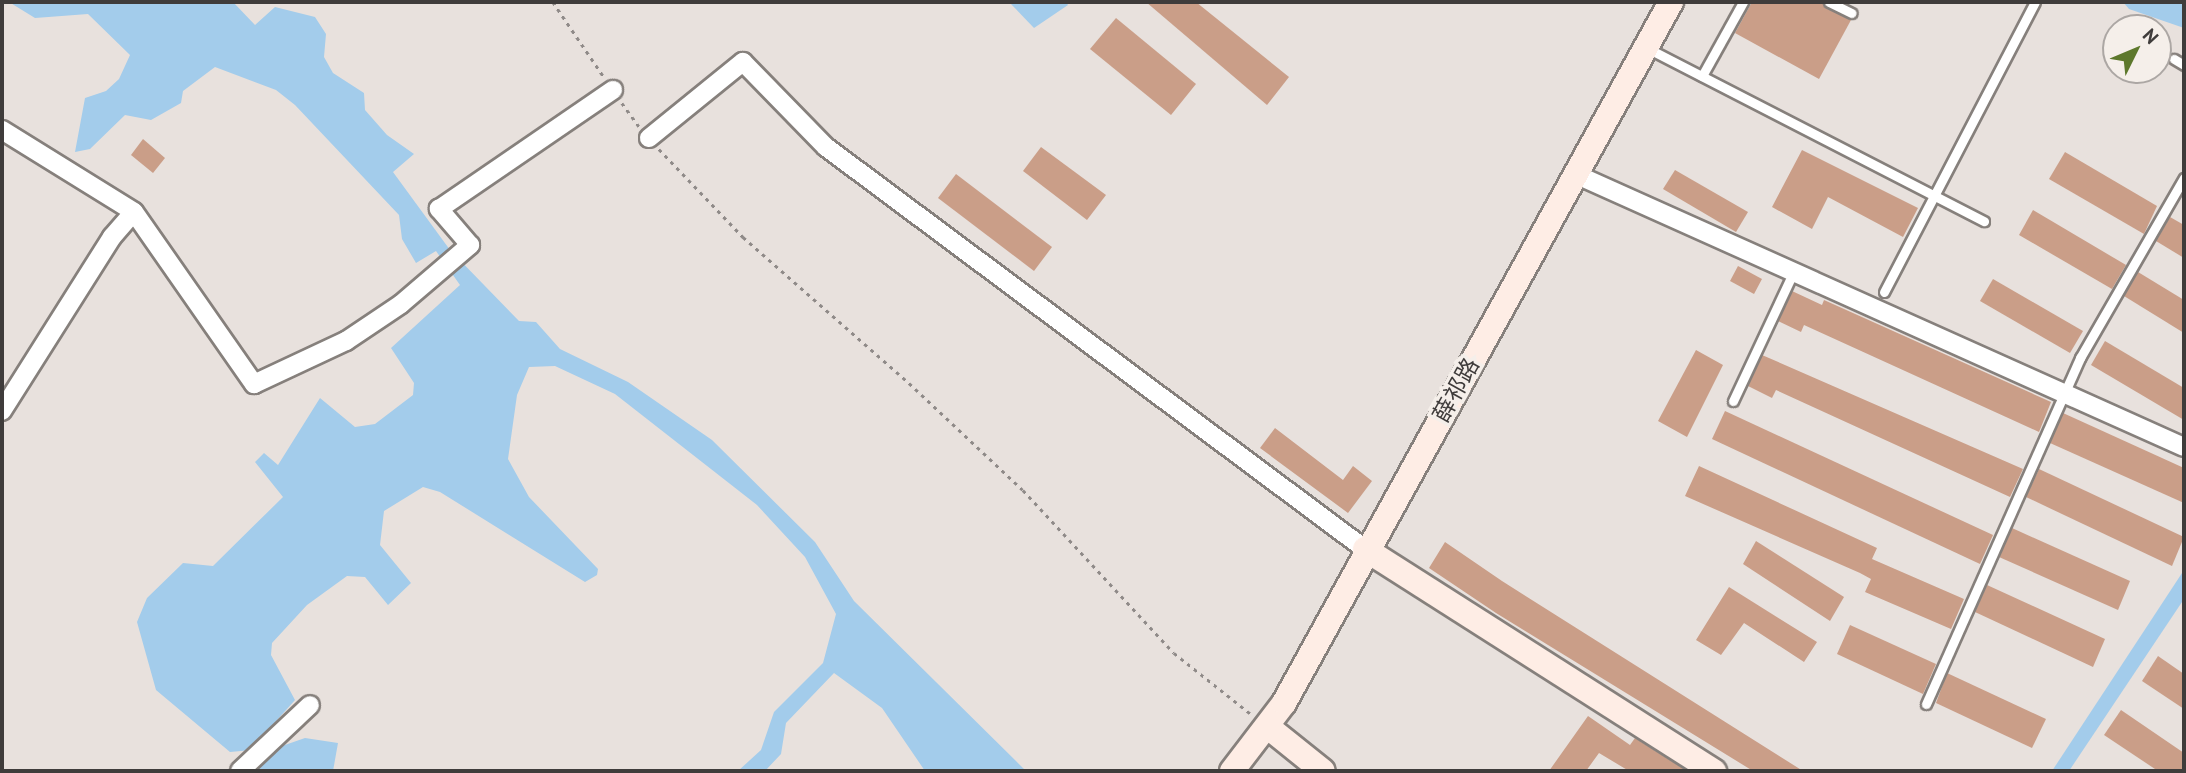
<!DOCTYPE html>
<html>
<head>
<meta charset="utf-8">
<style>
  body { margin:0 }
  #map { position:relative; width:2186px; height:773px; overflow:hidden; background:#e8e1dd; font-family:"PT Sans","Noto Sans SC",sans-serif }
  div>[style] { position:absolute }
  .water>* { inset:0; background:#a3cceb }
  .building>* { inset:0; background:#ca9e88 }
  .path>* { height:2.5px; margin-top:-1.25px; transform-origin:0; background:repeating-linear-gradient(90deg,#8f8a88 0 3.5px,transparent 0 8.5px) }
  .roads { filter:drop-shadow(2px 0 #86807c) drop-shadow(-2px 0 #86807c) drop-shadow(0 2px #86807c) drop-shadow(0 -2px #86807c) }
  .lane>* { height:9px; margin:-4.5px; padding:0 4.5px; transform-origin:4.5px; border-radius:4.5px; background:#fff }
  .street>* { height:18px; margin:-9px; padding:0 9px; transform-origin:9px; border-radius:9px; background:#fff }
  .secondary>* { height:24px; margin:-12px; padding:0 12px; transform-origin:12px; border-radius:12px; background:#feede5 }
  span { translate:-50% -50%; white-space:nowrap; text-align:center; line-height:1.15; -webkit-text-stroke:7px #f5efea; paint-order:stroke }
  .street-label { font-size:23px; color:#3f3c3b }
  .frame { position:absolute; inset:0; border:4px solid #3f3c3b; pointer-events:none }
  .north { position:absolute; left:2102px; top:14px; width:70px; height:70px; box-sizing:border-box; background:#f5efea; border:2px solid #aca7a4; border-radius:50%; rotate:47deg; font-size:19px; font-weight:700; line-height:28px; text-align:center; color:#3f3c3b }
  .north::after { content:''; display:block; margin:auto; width:24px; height:32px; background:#5d782c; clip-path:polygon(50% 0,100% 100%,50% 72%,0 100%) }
</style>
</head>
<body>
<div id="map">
  <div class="water">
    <div style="clip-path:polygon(9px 2px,233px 2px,255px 25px,275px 7px,315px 17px,326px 34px,324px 57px,333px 73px,364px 93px,365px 110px,387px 135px,414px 154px,393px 172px,450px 250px,519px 321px,536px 322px,560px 349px,628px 382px,712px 440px,815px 542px,854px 601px,1026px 771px,925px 771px,882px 708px,834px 673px,786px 723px,781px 754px,765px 771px,738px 771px,761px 750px,774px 712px,823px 663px,836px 614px,805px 557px,757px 505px,615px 394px,555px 366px,529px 367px,517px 395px,508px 459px,529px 497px,598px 569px,597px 575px,585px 582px,440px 492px,423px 487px,384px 511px,380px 545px,411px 583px,388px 605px,365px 577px,347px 576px,307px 605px,272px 643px,271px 655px,295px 700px,269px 729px,282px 746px,305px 738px,338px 743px,333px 771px,257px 771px,252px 750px,230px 752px,156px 690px,137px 622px,147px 598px,183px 563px,213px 566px,283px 497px,255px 462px,264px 453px,278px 465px,320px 398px,355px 427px,375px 424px,413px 395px,414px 383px,391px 348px,460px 285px,436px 251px,416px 263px,402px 239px,399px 215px,295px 105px,276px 90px,215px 67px,183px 91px,181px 103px,151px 120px,125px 115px,90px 149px,75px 152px,85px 98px,106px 91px,119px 79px,130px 55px,88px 14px,35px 18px)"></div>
    <div style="clip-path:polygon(1009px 2px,1066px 2px,1068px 5px,1034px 28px)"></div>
    <div style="clip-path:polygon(2123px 2px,2184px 2px,2184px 28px,2129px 9px)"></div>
    <div style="clip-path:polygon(2184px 570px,2184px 599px,2069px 771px,2052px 771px)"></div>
  </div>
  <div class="building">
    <div style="clip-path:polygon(1146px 2px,1196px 2px,1289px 77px,1267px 105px)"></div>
    <div style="clip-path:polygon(1752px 2px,1822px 2px,1851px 20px,1819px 79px,1735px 33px)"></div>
    <div style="clip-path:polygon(1116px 18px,1196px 84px,1171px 115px,1090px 49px)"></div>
    <div style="clip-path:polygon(143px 139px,165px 158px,153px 173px,131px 155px)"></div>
    <div style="clip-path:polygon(1041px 147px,1106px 195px,1087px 220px,1023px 171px)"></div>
    <div style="clip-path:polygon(1802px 150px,1918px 208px,1903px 237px,1828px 197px,1812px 229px,1772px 207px)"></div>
    <div style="clip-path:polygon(2065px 152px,2157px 206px,2144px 234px,2049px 179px)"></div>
    <div style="clip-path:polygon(1675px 170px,1748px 212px,1736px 232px,1663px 189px)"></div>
    <div style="clip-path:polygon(956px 174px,1052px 247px,1034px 271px,938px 198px)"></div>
    <div style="clip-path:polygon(2033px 210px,2126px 265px,2112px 289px,2019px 235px)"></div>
    <div style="clip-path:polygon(2170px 217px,2184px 225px,2184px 258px,2156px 241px)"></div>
    <div style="clip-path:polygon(1738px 266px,1762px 279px,1754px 294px,1730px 281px)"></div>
    <div style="clip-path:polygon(2138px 272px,2184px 300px,2184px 333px,2124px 296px)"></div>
    <div style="clip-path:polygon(1993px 279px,2083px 331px,2070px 353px,1980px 301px)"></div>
    <div style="clip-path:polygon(1792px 291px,1822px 305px,1824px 300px,2051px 402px,2039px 432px,1804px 325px,1801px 332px,1778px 321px)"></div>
    <div style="clip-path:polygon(2105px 341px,2184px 388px,2184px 420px,2091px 365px)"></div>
    <div style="clip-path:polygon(1696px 350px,1723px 365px,1687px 437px,1658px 421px)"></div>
    <div style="clip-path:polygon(1762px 355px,2023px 469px,2010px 497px,1776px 390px,1772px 398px,1748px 386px)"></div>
    <div style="clip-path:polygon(1725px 411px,1993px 535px,1980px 564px,1712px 439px)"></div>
    <div style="clip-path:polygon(2063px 413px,2184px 468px,2184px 503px,2050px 443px)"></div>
    <div style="clip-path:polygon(1275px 428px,1343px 480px,1353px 466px,1372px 481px,1348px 513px,1260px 448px)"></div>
    <div style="clip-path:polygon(1699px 466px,1877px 548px,1872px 559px,1964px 599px,1951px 629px,1865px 592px,1871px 579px,1860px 573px,1685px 496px)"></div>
    <div style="clip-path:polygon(2039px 469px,2184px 537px,2172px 566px,2026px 497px)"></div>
    <div style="clip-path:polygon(2012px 528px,2130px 581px,2118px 610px,1999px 557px)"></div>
    <div style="clip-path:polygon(1756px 541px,1844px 597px,1830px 621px,1743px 564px)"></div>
    <div style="clip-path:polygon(1445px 542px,1502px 581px,1803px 771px,1753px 771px,1496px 613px,1429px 568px)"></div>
    <div style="clip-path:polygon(1987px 585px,2105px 639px,2093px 667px,1975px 612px)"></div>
    <div style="clip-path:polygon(1729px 587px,1817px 642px,1804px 662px,1744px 623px,1721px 655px,1696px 640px)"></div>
    <div style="clip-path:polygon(1850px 625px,1936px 664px,1923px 694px,1837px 654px)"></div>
    <div style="clip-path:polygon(2158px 656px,2184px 674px,2184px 709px,2142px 681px)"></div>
    <div style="clip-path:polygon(1947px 673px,2046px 719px,2032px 748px,1936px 703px)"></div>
    <div style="clip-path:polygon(2121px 710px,2184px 753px,2184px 771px,2158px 771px,2104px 735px)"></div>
    <div style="clip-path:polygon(1588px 716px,1630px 745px,1635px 738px,1687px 771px,1629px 771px,1599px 753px,1586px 771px,1549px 771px)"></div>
  </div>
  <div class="path">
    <div style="left:553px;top:2px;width:91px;rotate:55.8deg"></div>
    <div style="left:622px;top:103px;width:29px;rotate:54deg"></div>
    <div style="left:659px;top:149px;width:122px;rotate:46.3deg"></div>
    <div style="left:743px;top:237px;width:221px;rotate:41.3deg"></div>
    <div style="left:909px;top:383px;width:156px;rotate:43.2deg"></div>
    <div style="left:1023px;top:490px;width:222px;rotate:47.2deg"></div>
    <div style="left:1174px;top:653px;width:98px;rotate:38.4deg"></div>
  </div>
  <div class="roads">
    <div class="lane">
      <div style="left:1829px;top:2px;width:25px;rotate:26deg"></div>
      <div style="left:1647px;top:48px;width:379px;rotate:27.2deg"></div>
      <div style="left:2174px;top:59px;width:12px;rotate:31deg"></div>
      <div style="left:1702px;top:76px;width:85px;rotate:-61deg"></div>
      <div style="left:1884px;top:292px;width:327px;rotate:-62.5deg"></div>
      <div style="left:1733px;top:401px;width:139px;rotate:-64.9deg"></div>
      <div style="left:1926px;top:704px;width:379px;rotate:-66deg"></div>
      <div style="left:2080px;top:358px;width:208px;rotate:-60deg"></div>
    </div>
    <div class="street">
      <div style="left:2px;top:130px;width:155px;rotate:31.8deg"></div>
      <div style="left:649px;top:138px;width:121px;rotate:-39deg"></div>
      <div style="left:743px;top:62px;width:119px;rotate:45.7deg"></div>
      <div style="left:826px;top:147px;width:672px;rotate:36.72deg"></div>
      <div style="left:1575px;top:174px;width:667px;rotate:24.15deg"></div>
      <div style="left:2px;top:411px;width:206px;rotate:-57.7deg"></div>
      <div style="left:112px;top:237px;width:33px;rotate:-49deg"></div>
      <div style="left:134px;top:212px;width:210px;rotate:55.1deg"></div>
      <div style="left:254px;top:384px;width:102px;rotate:-25.1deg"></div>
      <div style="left:346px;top:341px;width:66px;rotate:-33.9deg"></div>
      <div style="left:401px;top:304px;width:91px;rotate:-40.5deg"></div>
      <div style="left:470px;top:245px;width:48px;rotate:-130.7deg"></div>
      <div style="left:439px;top:209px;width:211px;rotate:-34.4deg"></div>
      <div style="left:240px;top:771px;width:96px;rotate:-43.3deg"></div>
    </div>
    <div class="secondary">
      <div style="left:1365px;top:549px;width:414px;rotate:32.5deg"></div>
      <div style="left:1268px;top:727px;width:70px;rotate:38.7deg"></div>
      <div style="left:1232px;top:771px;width:86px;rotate:-52.6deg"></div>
      <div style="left:1284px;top:703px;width:801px;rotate:-61.1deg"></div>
    </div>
  </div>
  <div class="street-label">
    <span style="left:1456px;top:390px;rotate:-61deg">薛祁路</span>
  </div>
  <div class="frame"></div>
  <div class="north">N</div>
</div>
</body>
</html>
